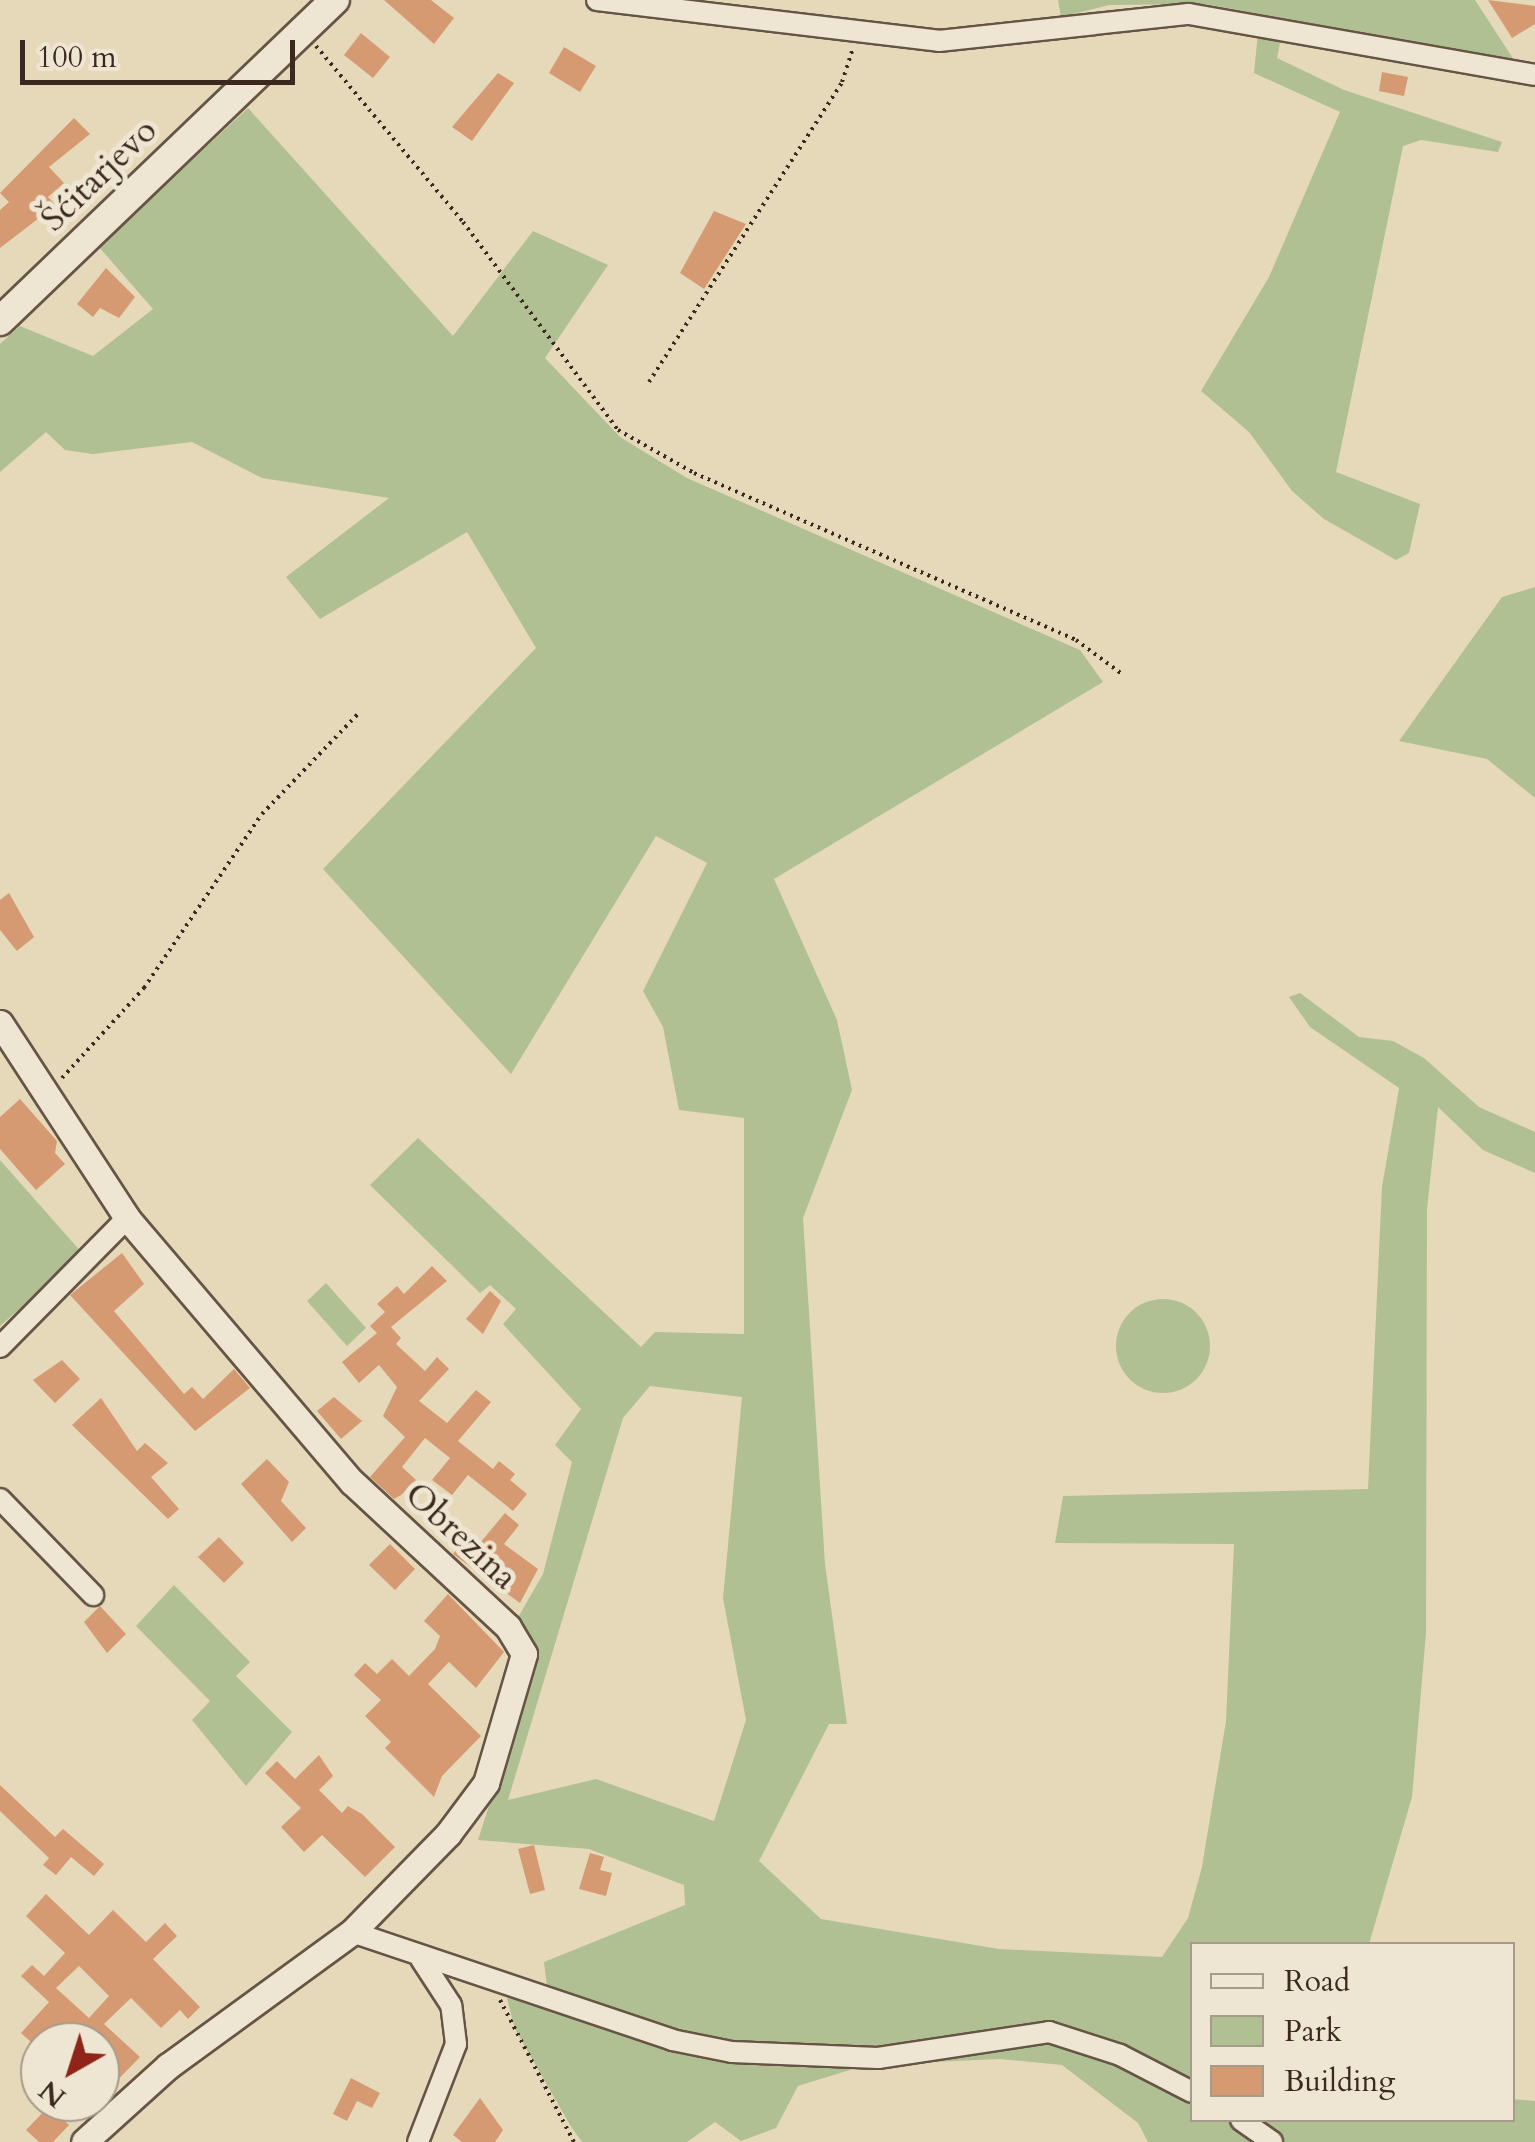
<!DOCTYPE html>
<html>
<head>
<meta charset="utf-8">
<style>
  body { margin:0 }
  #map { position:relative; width:1535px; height:2142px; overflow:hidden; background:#e5d9ba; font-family:Cardo,serif }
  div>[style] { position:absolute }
  .green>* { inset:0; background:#b1c092 }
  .round { border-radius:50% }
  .building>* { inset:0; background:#d69a73 }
  .path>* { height:4px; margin-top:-2px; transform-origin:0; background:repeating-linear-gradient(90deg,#3b281e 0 2.5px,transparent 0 7.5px) }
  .roads { filter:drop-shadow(2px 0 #665445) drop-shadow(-2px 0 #665445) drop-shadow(0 2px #665445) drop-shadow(0 -2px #665445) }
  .minor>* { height:20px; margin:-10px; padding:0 10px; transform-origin:10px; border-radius:10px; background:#eee6d2 }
  .tertiary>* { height:25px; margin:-12.5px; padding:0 12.5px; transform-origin:12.5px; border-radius:12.5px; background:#eee6d2 }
  .secondary>* { height:28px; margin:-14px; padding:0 14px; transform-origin:14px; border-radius:14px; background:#eee6d2 }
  span { translate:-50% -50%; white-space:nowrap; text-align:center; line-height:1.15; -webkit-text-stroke:10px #eee6d2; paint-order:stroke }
  .street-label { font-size:35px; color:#3b281e }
  .legend { position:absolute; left:1190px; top:1942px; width:325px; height:180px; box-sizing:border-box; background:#eee6d2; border:2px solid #a69a8a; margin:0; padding:12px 18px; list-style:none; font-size:30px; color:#3b281e }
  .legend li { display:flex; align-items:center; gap:20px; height:50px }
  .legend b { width:50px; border:2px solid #a69a8a }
  .north { position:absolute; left:20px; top:2022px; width:100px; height:100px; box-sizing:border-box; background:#eee6d2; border:2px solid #a69a8a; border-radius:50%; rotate:219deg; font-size:28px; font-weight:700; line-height:40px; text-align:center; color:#3b281e }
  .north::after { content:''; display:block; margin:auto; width:35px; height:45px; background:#8f2418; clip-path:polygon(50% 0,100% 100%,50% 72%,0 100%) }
  .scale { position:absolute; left:20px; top:40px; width:275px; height:45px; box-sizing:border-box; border:5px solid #3b281e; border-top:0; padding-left:12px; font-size:30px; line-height:35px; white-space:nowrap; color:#3b281e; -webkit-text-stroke:8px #eee6d2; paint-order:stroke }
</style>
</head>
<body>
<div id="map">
  <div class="green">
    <div style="clip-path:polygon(1058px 0,1475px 0,1516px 63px,1206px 4px,1109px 5px,1061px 17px)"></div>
    <div style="clip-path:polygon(1258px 33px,1281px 38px,1277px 58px,1344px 90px,1502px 142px,1498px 152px,1421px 140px,1403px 146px,1336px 472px,1420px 504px,1409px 553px,1396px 560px,1324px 519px,1292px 491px,1249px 432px,1201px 391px,1269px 277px,1340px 112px,1254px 73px)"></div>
    <div style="clip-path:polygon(evenodd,248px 108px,453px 336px,533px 231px,608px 265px,545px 358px,620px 437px,687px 478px,1080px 650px,1103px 682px,774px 879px,837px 1020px,852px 1090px,803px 1218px,825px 1564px,847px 1724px,829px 1724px,759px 1861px,821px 1919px,999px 1949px,1162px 1957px,1188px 1918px,1202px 1867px,1226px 1721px,1234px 1544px,1055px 1543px,1063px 1496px,1368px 1489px,1382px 1187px,1399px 1088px,1310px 1027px,1289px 997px,1300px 993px,1359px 1037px,1393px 1041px,1424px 1058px,1479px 1107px,1535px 1132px,1535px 1173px,1483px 1150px,1438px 1107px,1427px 1209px,1426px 1633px,1412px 1797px,1369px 1944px,1192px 1944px,1192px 2120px,1512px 2120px,1513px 2099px,1535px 2101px,1535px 2142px,1148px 2142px,1138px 2123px,1062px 2065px,999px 2059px,866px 2065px,798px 2086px,776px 2128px,741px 2141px,715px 2122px,687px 2142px,582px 2142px,570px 2125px,515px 2029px,507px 1998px,549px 2003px,544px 1962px,685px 1905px,684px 1885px,589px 1849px,478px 1840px,534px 1665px,531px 1640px,516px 1621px,543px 1574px,572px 1462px,555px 1445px,581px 1409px,503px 1324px,516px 1309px,490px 1285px,480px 1293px,370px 1185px,418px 1138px,641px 1347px,655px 1332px,744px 1334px,744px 1118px,679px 1110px,663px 1027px,643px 991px,707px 863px,656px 836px,511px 1074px,323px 869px,536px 648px,467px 532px,320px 619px,286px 577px,389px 498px,262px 478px,192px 442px,93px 454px,65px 450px,46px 432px,0 472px,0 344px,20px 326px,93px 356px,153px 309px,99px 247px,248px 108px,650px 1386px,742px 1397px,723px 1598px,746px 1720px,714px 1821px,596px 1779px,508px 1800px,623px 1418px,650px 1386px)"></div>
    <div style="clip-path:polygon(1535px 587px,1535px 798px,1487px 759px,1399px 741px,1502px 597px)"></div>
    <div style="clip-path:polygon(0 1160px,83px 1254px,0 1326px)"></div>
    <div style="clip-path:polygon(326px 1283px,366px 1328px,347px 1346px,307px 1301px)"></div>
    <div class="round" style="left:1116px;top:1299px;width:94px;height:94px"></div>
    <div style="clip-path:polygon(174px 1585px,250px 1662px,236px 1676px,292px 1732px,246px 1786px,192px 1720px,210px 1701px,136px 1626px)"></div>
  </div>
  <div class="building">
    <div style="clip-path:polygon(384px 0,431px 0,454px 18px,434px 44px)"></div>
    <div style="clip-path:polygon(1488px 0,1535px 6px,1535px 24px,1512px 38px)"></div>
    <div style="clip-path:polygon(361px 33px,390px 57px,373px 78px,344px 55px)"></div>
    <div style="clip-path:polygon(564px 47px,596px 66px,580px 92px,549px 73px)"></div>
    <div style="clip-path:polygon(1382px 72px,1408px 77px,1404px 96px,1379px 91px)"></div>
    <div style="clip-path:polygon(498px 73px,514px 83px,472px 141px,452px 127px)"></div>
    <div style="clip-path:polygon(74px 118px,90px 134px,49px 167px,64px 183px,48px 197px,56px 205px,0 248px,0 210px,9px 202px,0 193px)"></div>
    <div style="clip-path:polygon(714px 211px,746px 224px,704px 289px,680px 273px)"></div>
    <div style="clip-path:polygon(106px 268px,135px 297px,119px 318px,100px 308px,93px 317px,77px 304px)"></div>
    <div style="clip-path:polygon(9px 893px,34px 937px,17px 951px,0 930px,0 900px)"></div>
    <div style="clip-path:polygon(20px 1099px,57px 1141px,55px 1153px,65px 1164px,36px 1190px,0 1149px,0 1117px)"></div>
    <div style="clip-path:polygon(122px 1253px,144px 1284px,114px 1311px,184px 1394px,192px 1387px,203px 1399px,234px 1369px,250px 1388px,195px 1431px,70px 1295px)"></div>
    <div style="clip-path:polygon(432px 1266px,447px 1281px,391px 1327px,401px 1338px,396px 1344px,425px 1371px,437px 1357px,449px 1369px,419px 1401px,447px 1423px,476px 1390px,491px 1402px,458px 1441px,493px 1469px,499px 1461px,515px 1474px,510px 1480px,527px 1494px,513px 1511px,468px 1475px,452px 1495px,432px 1480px,450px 1458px,425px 1438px,402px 1467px,416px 1480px,401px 1495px,394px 1499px,370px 1477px,405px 1437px,383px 1416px,397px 1387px,379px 1365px,359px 1383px,342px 1362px,377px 1333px,370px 1326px,385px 1312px,377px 1304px,397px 1286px,404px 1294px)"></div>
    <div style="clip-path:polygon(490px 1291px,501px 1301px,483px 1334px,466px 1319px)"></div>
    <div style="clip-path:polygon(62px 1360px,80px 1379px,55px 1403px,33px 1380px)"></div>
    <div style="clip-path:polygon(334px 1397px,362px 1421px,341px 1439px,317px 1411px)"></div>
    <div style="clip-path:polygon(101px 1398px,137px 1451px,145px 1443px,168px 1463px,151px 1477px,179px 1509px,168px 1519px,72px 1425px)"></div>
    <div style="clip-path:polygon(267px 1459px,289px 1482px,281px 1501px,306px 1528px,292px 1542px,241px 1484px)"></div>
    <div style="clip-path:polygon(505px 1513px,519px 1525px,504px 1544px,538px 1569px,520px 1603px,453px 1554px,469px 1535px,480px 1543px)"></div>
    <div style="clip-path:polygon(219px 1537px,244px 1563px,224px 1583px,198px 1557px)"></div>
    <div style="clip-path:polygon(390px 1544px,415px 1569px,395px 1590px,369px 1565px)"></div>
    <div style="clip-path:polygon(448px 1594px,504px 1652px,476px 1688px,449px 1662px,428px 1684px,481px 1736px,442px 1776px,434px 1797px,385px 1748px,391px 1742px,365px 1716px,381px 1700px,354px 1675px,365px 1663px,377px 1674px,392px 1659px,409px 1676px,435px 1649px,440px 1636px,424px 1621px)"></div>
    <div style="clip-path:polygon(100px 1606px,126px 1634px,107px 1653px,84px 1622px)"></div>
    <div style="clip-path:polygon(319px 1755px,333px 1776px,319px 1790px,342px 1813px,348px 1806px,362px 1814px,395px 1847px,365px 1877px,322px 1835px,304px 1852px,281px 1827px,301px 1808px,265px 1773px,277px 1761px,295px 1779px)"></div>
    <div style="clip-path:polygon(0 1785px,55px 1837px,63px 1829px,104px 1864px,94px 1876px,71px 1857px,56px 1875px,43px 1865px,49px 1858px,0 1811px)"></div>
    <div style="clip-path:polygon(534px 1845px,545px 1890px,530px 1894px,518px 1849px)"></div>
    <div style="clip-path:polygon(590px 1853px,604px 1857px,600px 1870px,612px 1873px,606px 1896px,579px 1889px)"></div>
    <div style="clip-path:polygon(evenodd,46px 1894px,89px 1935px,113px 1910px,146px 1942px,165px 1923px,177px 1936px,153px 1959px,200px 2007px,188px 2019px,180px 2010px,161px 2028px,131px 1998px,104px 2024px,140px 2057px,100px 2098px,100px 2042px,31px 2042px,21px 2033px,49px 2002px,21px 1976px,32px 1965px,44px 1976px,65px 1953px,26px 1916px,46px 1894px,79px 1966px,109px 1996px,89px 2018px,56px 1988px,79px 1966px)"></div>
    <div style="clip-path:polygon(351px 2078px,380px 2093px,372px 2108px,357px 2101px,347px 2121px,333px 2114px)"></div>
    <div style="clip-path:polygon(480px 2098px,503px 2130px,495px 2142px,462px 2142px,453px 2135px)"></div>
    <div style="clip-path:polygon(49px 2106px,69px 2125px,53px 2142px,39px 2142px,26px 2130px)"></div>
  </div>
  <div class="path">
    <div style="left:316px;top:46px;width:229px;rotate:50.1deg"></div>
    <div style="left:463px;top:222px;width:259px;rotate:53.3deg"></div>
    <div style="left:618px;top:430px;width:87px;rotate:29.5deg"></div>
    <div style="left:694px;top:473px;width:417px;rotate:23.6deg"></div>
    <div style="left:1076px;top:640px;width:57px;rotate:36.5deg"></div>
    <div style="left:649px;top:382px;width:357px;rotate:-57.2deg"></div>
    <div style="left:842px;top:82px;width:33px;rotate:-72deg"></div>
    <div style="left:62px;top:1078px;width:122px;rotate:-47.7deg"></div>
    <div style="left:144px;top:988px;width:210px;rotate:-55.9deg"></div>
    <div style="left:262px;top:814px;width:139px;rotate:-46.2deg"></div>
    <div style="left:500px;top:2000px;width:160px;rotate:62.5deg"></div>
  </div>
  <div class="roads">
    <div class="minor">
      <div style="left:597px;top:0;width:344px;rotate:6.8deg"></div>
      <div style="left:939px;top:41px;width:251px;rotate:-6.2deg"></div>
      <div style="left:1189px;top:14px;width:351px;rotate:10deg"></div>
      <div style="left:0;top:1347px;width:181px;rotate:-45.4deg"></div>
      <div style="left:0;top:1499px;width:134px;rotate:45.9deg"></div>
      <div style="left:352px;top:1932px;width:338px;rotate:18.6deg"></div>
      <div style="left:672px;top:2040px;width:61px;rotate:11.3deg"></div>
      <div style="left:732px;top:2052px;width:146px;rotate:2.4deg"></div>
      <div style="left:878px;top:2058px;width:173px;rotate:-8.6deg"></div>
      <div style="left:1049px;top:2032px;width:75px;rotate:17.9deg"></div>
      <div style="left:1120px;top:2055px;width:81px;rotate:27.2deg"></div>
      <div style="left:1241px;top:2120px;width:38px;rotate:35deg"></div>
      <div style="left:418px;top:2142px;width:105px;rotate:-68.8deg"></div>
      <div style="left:456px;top:2044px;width:39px;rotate:-97deg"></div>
      <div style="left:451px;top:2005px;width:55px;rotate:-123.1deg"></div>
    </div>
    <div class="tertiary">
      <div style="left:0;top:1023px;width:233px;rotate:56.9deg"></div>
      <div style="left:127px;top:1218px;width:347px;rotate:49.6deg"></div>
      <div style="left:352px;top:1482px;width:213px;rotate:42.9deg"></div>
      <div style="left:508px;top:1627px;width:31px;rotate:59deg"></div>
      <div style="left:524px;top:1654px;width:134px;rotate:106.4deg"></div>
      <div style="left:486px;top:1783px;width:64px;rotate:126.7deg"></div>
      <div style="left:448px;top:1834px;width:137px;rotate:134.4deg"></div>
      <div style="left:352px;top:1932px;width:228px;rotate:143.9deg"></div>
      <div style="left:168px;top:2066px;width:113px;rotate:137.9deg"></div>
    </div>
    <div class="secondary">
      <div style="left:0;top:321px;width:464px;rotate:-43.8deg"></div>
    </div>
  </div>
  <div class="street-label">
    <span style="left:99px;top:175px;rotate:-44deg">Šćitarjevo</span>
    <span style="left:461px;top:1536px;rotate:43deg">Obrezina</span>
  </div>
  <ul class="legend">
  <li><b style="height:12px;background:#eee6d2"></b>Road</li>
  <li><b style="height:28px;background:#b1c092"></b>Park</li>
  <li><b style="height:28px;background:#d69a73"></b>Building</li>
  </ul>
  <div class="north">N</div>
  <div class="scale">100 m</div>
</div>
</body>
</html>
